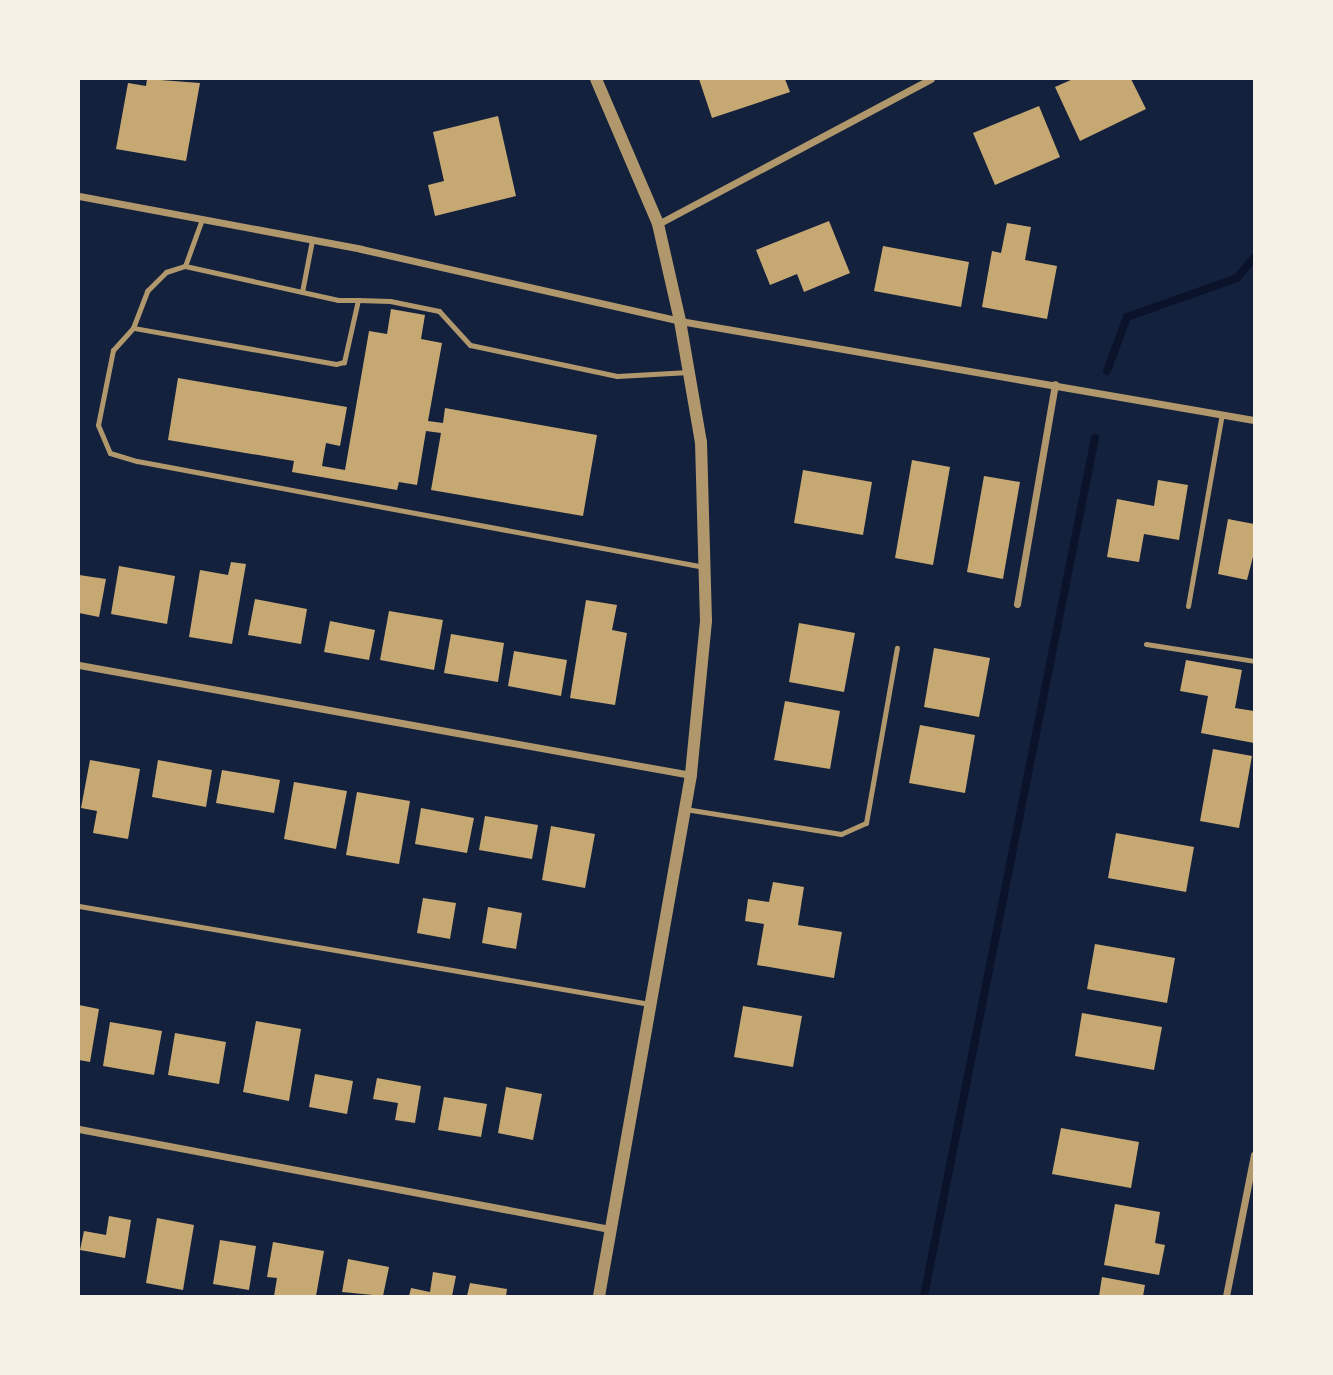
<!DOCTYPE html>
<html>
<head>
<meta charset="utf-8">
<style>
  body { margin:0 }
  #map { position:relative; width:1333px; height:1375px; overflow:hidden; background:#14213d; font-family:Barlow,sans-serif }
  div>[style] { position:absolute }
  .stream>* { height:8px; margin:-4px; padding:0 4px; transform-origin:4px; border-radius:4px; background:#0b132b }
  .building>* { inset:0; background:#c6a872 }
  .service>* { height:5px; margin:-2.5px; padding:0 2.5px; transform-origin:2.5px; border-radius:2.5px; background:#b1986c }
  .minor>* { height:7px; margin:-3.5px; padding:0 3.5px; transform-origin:3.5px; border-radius:3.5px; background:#b1986c }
  .tertiary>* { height:12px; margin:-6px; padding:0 6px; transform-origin:6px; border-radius:6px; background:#b1986c }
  span { translate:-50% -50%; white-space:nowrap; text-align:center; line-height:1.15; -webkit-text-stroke:7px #f6f1e7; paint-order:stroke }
  .frame { position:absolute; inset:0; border:80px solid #f6f1e7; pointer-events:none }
</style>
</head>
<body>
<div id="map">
  <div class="stream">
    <div style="left:1107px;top:371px;width:58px;rotate:-69.7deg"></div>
    <div style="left:1127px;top:317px;width:117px;rotate:-19.5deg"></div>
    <div style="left:1237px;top:278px;width:26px;rotate:-50deg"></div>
    <div style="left:924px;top:1296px;width:875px;rotate:-78.73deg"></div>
  </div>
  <div class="building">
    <div style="clip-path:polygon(147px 79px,200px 83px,186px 161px,116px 149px,128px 83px,146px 86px)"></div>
    <div style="clip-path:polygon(699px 79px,785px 79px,790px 92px,712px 118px)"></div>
    <div style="clip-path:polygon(1073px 79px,1131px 79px,1146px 109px,1080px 141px,1055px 87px)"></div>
    <div style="clip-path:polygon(1039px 106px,1060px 157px,995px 185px,973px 133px)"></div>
    <div style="clip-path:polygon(498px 116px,516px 196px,435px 216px,428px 185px,444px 181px,433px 132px)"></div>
    <div style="clip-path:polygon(829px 221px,850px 273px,804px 292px,797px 274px,770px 285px,756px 250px)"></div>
    <div style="clip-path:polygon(1007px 223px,1031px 227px,1025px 260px,1057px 266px,1047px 319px,982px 307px,992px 251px,1001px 253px)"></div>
    <div style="clip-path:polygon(883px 246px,969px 262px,961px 307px,874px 291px)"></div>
    <div style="clip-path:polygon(391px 309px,425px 315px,421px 339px,442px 343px,428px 421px,443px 423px,445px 408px,597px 435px,583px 516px,431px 490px,441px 433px,426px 431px,417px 485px,399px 482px,397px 490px,292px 472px,294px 461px,168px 440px,178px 378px,347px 407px,340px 446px,326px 443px,322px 466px,345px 470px,369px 331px,387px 334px)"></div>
    <div style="clip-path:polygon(912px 460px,950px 467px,933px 565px,895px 558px)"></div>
    <div style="clip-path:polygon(803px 470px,872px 482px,863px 535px,794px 523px)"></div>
    <div style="clip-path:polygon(984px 476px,1020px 482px,1003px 579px,967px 572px)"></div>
    <div style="clip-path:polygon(1158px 480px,1188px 485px,1179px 540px,1144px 534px,1139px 562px,1107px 557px,1117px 499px,1154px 506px)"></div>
    <div style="clip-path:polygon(1228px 519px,1254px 524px,1254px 553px,1247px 580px,1218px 574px)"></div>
    <div style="clip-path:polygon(231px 562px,246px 564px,232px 644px,189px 637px,200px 570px,228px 575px)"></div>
    <div style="clip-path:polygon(119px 566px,175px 576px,167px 624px,111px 614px)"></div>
    <div style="clip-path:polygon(79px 575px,106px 579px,99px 617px,79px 613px)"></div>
    <div style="clip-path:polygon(255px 599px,307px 609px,301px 644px,248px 635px)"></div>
    <div style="clip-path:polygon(586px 600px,617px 605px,612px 630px,627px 633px,615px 705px,570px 698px)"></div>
    <div style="clip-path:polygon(389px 611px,443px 620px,434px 670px,380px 660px)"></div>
    <div style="clip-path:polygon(330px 621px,375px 630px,369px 660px,324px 652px)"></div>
    <div style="clip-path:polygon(799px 623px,855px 633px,844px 692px,789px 682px)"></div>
    <div style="clip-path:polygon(451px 634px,504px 643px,498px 682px,444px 673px)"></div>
    <div style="clip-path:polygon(934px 648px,990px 658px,979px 717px,924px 707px)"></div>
    <div style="clip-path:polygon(514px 651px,567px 660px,561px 696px,508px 686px)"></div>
    <div style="clip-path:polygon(1186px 660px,1242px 670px,1235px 708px,1254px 711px,1254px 743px,1201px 733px,1208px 696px,1180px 691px)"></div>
    <div style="clip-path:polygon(785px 701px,840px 711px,830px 769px,774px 760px)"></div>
    <div style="clip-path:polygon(920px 725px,975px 735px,965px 793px,909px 783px)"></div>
    <div style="clip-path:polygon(1213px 749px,1252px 756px,1239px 828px,1200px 821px)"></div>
    <div style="clip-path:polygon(90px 760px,140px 769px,128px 839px,93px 833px,97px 811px,81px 808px)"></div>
    <div style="clip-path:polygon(158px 760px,212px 770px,206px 807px,152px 797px)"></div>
    <div style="clip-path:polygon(222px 770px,280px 780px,274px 813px,216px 803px)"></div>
    <div style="clip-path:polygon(294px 782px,347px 791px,336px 849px,284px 839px)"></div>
    <div style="clip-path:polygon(357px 792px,410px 801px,399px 864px,346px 855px)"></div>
    <div style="clip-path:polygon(421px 808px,474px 818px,467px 853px,415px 844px)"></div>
    <div style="clip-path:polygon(485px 816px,538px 825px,532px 859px,479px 850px)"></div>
    <div style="clip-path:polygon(551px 826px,595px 834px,585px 888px,542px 880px)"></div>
    <div style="clip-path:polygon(1116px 833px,1194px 847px,1186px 892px,1108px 878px)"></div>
    <div style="clip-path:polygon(773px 882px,804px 887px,798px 925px,842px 932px,834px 978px,757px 965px,764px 924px,745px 921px,748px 899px,769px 902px)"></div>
    <div style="clip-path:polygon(423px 898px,456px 903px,450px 939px,417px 933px)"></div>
    <div style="clip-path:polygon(488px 907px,522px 913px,516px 949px,482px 943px)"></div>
    <div style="clip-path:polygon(1095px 944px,1175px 958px,1167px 1003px,1087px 989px)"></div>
    <div style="clip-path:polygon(79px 1005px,99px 1009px,90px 1062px,79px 1060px)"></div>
    <div style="clip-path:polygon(743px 1006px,802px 1016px,793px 1067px,734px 1057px)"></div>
    <div style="clip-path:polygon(1082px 1013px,1162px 1027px,1154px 1070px,1075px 1056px)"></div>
    <div style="clip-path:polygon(256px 1021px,301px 1029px,289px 1101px,243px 1092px)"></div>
    <div style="clip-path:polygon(110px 1022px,162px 1031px,154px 1075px,103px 1066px)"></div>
    <div style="clip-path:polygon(175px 1033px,226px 1042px,219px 1084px,168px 1075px)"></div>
    <div style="clip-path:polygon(315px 1074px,353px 1081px,347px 1114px,309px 1107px)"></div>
    <div style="clip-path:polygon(377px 1078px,421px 1086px,415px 1123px,395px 1120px,398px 1103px,373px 1099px)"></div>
    <div style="clip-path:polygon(506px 1087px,542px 1094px,533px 1140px,498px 1133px)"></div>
    <div style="clip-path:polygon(444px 1097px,487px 1104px,481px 1137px,438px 1130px)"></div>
    <div style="clip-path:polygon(1061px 1128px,1139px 1142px,1131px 1188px,1052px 1174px)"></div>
    <div style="clip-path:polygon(1115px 1204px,1160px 1212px,1155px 1243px,1165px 1245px,1159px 1275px,1104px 1265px)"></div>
    <div style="clip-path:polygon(109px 1216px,131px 1220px,125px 1258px,80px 1250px,84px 1231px,106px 1235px)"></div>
    <div style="clip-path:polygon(157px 1218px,194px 1225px,183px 1290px,146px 1283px)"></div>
    <div style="clip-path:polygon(220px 1240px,256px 1246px,249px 1290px,213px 1284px)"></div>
    <div style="clip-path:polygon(273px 1242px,324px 1251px,316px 1296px,274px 1296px,277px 1278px,267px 1277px)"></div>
    <div style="clip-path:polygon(348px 1259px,389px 1267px,383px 1296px,342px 1292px)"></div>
    <div style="clip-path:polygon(433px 1272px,456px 1276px,452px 1296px,409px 1296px,411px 1288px,430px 1292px)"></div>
    <div style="clip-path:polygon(1102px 1277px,1145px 1285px,1143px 1296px,1099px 1296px)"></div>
    <div style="clip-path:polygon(470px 1283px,507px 1289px,506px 1296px,467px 1296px)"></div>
  </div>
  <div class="service">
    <div style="left:185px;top:266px;width:157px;rotate:12.5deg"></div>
    <div style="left:338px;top:300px;width:20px"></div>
    <div style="left:302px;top:292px;width:53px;rotate:-79.1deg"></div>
    <div style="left:133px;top:328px;width:40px;rotate:-69deg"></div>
    <div style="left:147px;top:291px;width:27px;rotate:-45deg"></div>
    <div style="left:166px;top:272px;width:20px;rotate:-18deg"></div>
    <div style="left:185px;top:266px;width:50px;rotate:-70.1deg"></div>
    <div style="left:689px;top:372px;width:72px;rotate:176.8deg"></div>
    <div style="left:617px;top:376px;width:150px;rotate:-168.1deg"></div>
    <div style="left:470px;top:345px;width:46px;rotate:-132.4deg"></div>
    <div style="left:439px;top:311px;width:50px;rotate:-168.5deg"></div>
    <div style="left:390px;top:301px;width:32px;rotate:-178deg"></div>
    <div style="left:358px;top:300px;width:64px;rotate:102.7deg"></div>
    <div style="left:344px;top:362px;width:8px;rotate:166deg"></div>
    <div style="left:336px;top:364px;width:206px;rotate:-169.9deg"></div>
    <div style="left:133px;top:328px;width:30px;rotate:132deg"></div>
    <div style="left:113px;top:350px;width:76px;rotate:101.3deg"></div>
    <div style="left:98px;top:425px;width:30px;rotate:67deg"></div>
    <div style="left:110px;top:453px;width:28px;rotate:17deg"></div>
    <div style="left:137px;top:461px;width:577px;rotate:10.59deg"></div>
    <div style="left:1188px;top:606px;width:195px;rotate:-80deg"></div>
    <div style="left:1146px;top:644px;width:109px;rotate:8.9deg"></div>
    <div style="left:685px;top:809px;width:158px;rotate:9.1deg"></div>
    <div style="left:841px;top:834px;width:27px;rotate:-24deg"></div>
    <div style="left:866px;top:823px;width:178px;rotate:-80deg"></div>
    <div style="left:79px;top:906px;width:579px;rotate:9.74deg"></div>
  </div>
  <div class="minor">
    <div style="left:79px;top:196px;width:287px;rotate:10.6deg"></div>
    <div style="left:361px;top:249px;width:327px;rotate:12.7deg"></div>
    <div style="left:680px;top:321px;width:582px;rotate:9.79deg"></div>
    <div style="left:658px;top:224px;width:309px;rotate:-28deg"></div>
    <div style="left:1017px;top:604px;width:223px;rotate:-80.2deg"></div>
    <div style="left:79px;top:665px;width:622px;rotate:10.19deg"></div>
    <div style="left:79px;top:1129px;width:540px;rotate:10.67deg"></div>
    <div style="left:1226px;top:1296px;width:144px;rotate:-78.8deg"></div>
  </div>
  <div class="tertiary">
    <div style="left:596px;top:79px;width:158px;rotate:66.8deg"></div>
    <div style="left:658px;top:224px;width:99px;rotate:77.2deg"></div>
    <div style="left:680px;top:321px;width:123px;rotate:80.2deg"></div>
    <div style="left:701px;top:442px;width:179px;rotate:88.4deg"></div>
    <div style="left:706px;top:621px;width:155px;rotate:95.6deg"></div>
    <div style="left:691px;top:775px;width:529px;rotate:100.01deg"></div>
  </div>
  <div class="frame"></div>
</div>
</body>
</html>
